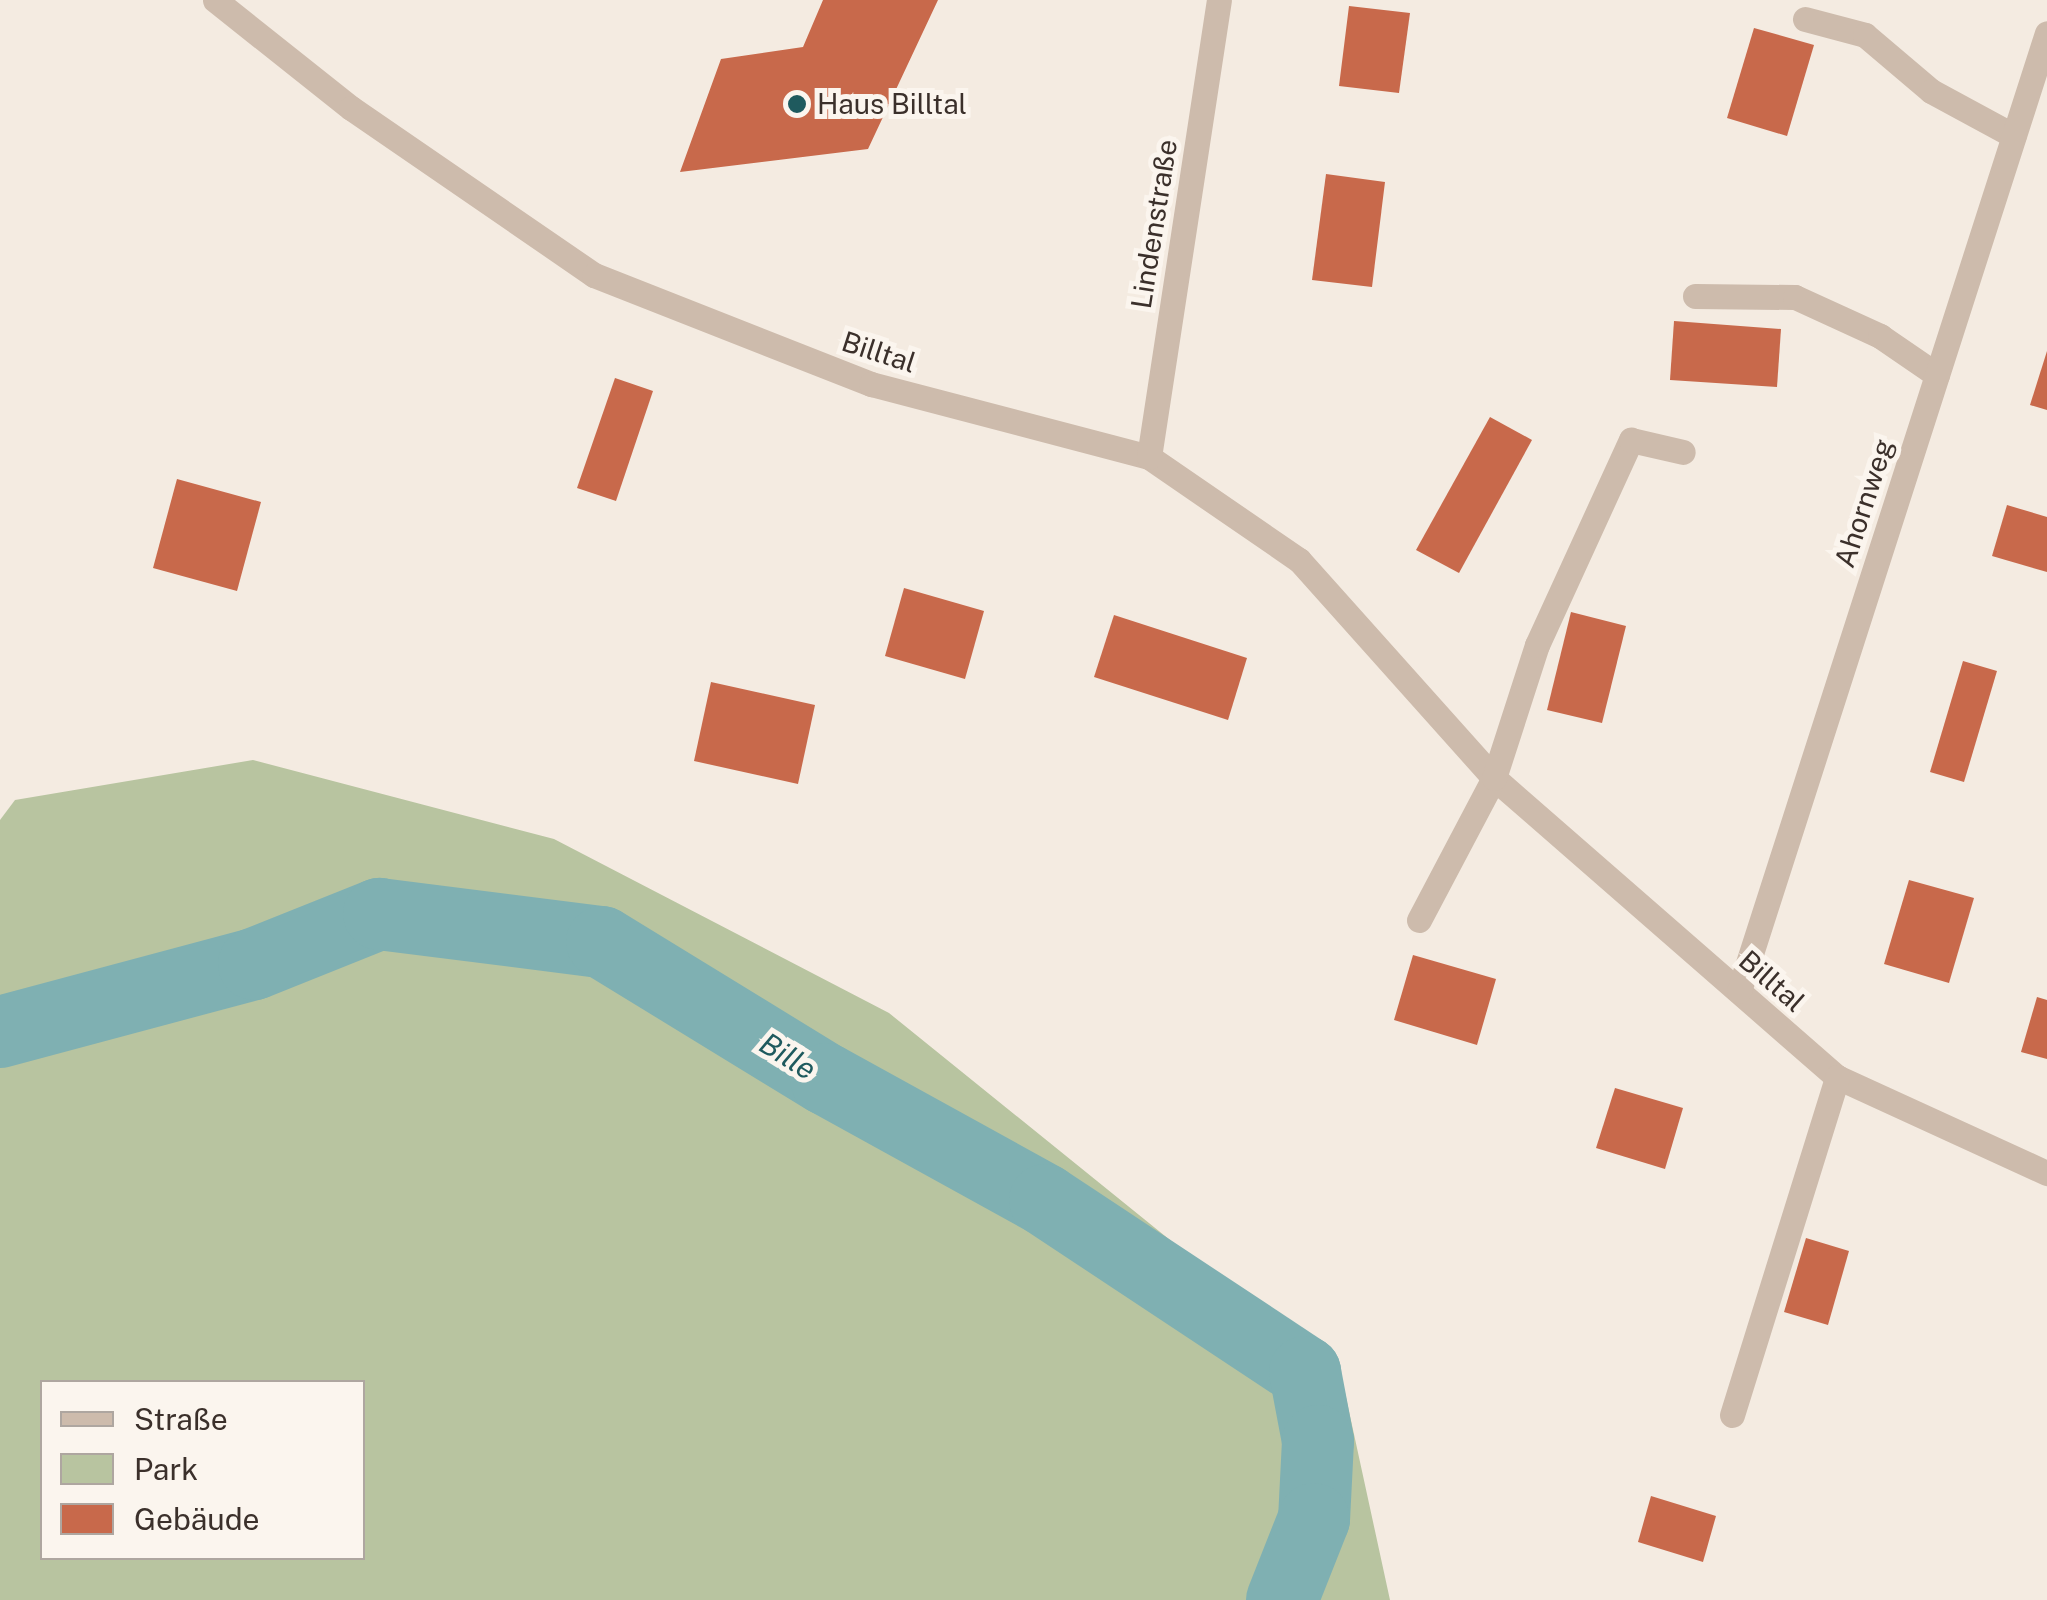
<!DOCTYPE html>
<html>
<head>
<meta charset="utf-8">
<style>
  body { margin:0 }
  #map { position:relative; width:2047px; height:1600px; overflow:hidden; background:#f4ebe1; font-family:"Public Sans",sans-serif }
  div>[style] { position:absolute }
  .green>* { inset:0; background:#b8c4a0 }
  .river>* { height:72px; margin:-36px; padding:0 36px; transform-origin:36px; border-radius:36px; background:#7fb0b2 }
  .building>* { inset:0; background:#c8694b }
  .minor>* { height:25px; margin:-12.5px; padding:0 12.5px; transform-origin:12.5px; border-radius:12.5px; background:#cdbbac }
  .dots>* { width:28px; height:28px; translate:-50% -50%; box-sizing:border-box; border:5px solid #fbf5ee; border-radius:50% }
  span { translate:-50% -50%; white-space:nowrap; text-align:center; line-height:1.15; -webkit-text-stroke:10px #fbf5ee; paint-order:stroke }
  .poi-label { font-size:28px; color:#3b302b }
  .left { translate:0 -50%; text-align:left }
  .street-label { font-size:28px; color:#3b302b }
  .water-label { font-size:30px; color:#1f5a5e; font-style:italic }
  .legend { position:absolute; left:40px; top:1380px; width:325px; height:180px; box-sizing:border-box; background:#fbf5ee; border:2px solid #aea6a0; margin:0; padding:12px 18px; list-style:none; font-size:30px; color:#3b302b }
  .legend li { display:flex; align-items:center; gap:20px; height:50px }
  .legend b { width:50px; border:2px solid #aea6a0 }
</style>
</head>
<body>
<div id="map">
  <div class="green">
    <div style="clip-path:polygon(evenodd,253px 760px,554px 839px,889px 1013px,1342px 1379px,1390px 1600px,0 1600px,0 820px,15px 800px,253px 760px,42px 1382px,362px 1382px,362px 1558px,42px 1558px,42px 1382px)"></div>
  </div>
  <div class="river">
    <div style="left:0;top:1032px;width:263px;rotate:-15deg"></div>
    <div style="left:254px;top:964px;width:135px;rotate:-21.8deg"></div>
    <div style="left:379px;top:914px;width:225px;rotate:7.2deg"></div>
    <div style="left:602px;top:942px;width:263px;rotate:31.5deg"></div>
    <div style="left:826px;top:1079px;width:250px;rotate:28.9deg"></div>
    <div style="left:1045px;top:1200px;width:312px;rotate:33.5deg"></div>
    <div style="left:1305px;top:1372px;width:70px;rotate:79.3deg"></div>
    <div style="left:1318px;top:1441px;width:78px;rotate:92.9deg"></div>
    <div style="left:1314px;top:1519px;width:87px;rotate:111.6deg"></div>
  </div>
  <div class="building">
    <div style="clip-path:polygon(823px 0,938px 0,868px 149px,680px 172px,721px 59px,803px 47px)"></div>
    <div style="clip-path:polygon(1349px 6px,1410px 13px,1399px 93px,1339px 86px)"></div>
    <div style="clip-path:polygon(1754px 28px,1814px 45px,1787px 136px,1727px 118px)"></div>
    <div style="clip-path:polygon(1326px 174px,1385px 182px,1372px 287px,1312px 280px)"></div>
    <div style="clip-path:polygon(1674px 321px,1781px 329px,1777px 387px,1670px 380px)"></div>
    <div style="clip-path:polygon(2047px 351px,2047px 410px,2030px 405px)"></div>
    <div style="clip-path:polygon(615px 378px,653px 391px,616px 501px,577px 488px)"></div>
    <div style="clip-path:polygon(1490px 417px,1532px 440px,1459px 573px,1416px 550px)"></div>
    <div style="clip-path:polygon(177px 479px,261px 502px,237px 591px,153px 568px)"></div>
    <div style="clip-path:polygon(2007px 505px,2047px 517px,2047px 572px,1992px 556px)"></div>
    <div style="clip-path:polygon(904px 588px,984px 611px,965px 679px,885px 656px)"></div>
    <div style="clip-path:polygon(1571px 612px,1626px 626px,1602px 723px,1547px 710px)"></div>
    <div style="clip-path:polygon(1114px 615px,1247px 658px,1228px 720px,1094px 677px)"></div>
    <div style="clip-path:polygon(1963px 661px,1997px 671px,1964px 782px,1930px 772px)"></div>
    <div style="clip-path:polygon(711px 682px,815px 705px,798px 784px,694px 761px)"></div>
    <div style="clip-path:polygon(1909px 880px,1974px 898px,1949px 983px,1884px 964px)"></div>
    <div style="clip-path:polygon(1413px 955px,1496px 979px,1477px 1045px,1394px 1020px)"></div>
    <div style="clip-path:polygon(2037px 997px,2047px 1000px,2047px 1059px,2021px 1052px)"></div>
    <div style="clip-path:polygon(1615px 1088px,1683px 1108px,1665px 1169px,1596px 1148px)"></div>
    <div style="clip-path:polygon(1806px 1238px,1849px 1251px,1828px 1325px,1784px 1312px)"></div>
    <div style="clip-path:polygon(1651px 1496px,1716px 1516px,1703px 1562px,1638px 1542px)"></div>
  </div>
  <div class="minor">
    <div style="left:215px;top:0;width:174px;rotate:38.5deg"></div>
    <div style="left:351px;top:108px;width:295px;rotate:34.5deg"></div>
    <div style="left:594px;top:275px;width:298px;rotate:21.5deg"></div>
    <div style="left:871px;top:384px;width:287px;rotate:14.7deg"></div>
    <div style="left:1149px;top:457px;width:182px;rotate:34.5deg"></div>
    <div style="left:1299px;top:560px;width:292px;rotate:48.2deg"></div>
    <div style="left:1494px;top:778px;width:455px;rotate:41.1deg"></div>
    <div style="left:1837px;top:1077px;width:231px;rotate:24.6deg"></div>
    <div style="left:1805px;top:19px;width:62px;rotate:14.9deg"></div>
    <div style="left:1865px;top:35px;width:87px;rotate:40.3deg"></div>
    <div style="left:1931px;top:91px;width:94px;rotate:28.5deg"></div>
    <div style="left:1695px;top:296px;width:100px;rotate:0.6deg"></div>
    <div style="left:1795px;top:297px;width:94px;rotate:24.6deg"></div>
    <div style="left:1880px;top:336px;width:69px;rotate:34.4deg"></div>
    <div style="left:1149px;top:457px;width:462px;rotate:-81.3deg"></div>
    <div style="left:1419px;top:920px;width:161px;rotate:-62.2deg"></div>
    <div style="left:1494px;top:778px;width:140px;rotate:-72.1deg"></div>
    <div style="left:1537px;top:645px;width:226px;rotate:-65.4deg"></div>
    <div style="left:1631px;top:440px;width:53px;rotate:13deg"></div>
    <div style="left:1739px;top:991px;width:1006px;rotate:-72.18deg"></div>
    <div style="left:1732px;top:1415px;width:354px;rotate:-72.7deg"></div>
  </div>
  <div class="dots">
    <div style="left:797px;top:104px;background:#1f5a5e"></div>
  </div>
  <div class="poi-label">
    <span class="left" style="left:817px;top:104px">Haus Billtal</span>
  </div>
  <div class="street-label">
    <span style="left:1154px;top:224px;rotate:-81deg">Lindenstraße</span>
    <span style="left:879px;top:352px;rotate:18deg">Billtal</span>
    <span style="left:1864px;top:503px;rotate:-72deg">Ahornweg</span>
    <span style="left:1772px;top:981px;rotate:41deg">Billtal</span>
  </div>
  <div class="water-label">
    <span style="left:788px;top:1056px;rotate:32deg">Bille</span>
  </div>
  <ul class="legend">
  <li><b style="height:12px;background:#cdbbac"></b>Straße</li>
  <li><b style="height:28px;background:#b8c4a0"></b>Park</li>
  <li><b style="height:28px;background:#c8694b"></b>Gebäude</li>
  </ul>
</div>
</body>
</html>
